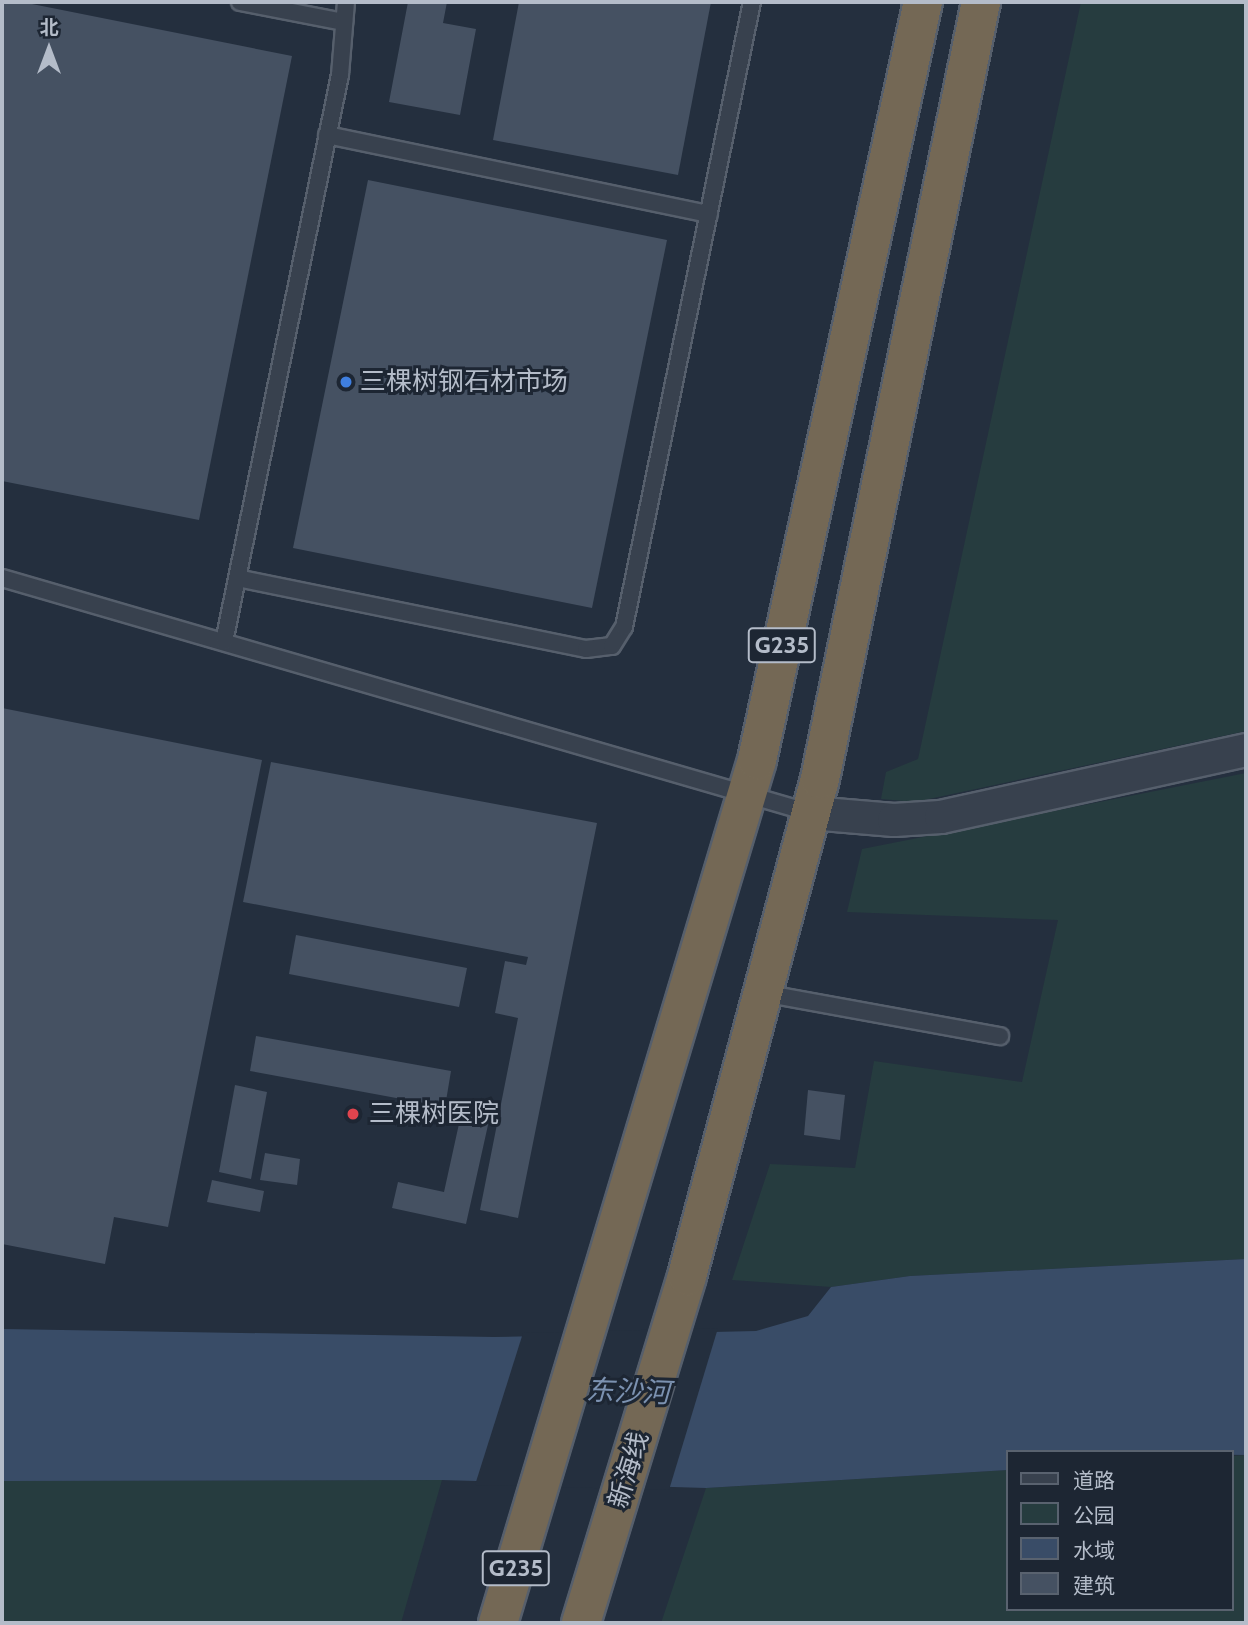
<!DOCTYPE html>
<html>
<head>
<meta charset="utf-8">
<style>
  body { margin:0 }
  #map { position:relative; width:1248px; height:1625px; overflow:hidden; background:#242f3e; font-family:Cabin,"Noto Sans SC",sans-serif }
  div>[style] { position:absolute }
  .green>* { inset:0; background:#263c3f }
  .water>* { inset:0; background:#394c67 }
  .pier>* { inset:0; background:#242f3e }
  .building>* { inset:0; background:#455162 }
  .roads { filter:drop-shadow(2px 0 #565f6c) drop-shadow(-2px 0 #565f6c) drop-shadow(0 2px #565f6c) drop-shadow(0 -2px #565f6c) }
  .lane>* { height:16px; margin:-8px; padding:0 8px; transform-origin:8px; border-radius:8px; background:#38414e }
  .street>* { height:32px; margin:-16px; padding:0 16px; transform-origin:16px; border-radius:16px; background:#38414e }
  .highway>* { height:38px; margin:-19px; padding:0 19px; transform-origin:19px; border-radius:19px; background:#746855 }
  .dots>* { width:19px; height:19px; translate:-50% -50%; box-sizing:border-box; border:4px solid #1d2633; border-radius:50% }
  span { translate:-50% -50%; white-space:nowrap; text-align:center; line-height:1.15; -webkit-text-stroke:6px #1d2633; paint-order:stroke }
  .shield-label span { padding:2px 5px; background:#1d2633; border:2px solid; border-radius:5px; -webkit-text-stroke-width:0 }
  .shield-label { font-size:24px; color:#b4bcc9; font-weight:700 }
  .poi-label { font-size:26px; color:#b4bcc9 }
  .left { translate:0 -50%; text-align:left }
  .street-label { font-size:26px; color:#b4bcc9 }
  .water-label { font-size:28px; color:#7c92b1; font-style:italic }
  .frame { position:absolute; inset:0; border:4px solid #b4bcc9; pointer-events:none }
  .legend { position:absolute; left:1006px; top:1450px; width:228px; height:161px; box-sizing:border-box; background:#1d2633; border:2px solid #59626f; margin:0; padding:9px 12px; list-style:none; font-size:21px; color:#b4bcc9 }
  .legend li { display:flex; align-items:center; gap:14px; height:35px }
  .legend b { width:35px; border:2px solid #59626f }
  .north { position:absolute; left:14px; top:14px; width:70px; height:70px; -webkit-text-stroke:5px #1d2633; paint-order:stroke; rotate:0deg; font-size:19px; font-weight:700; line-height:28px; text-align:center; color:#b4bcc9 }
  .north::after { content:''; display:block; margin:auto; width:24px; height:32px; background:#b4bcc9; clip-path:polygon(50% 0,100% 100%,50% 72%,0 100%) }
</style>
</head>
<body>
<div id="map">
  <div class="green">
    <div style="clip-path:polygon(1081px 2px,1246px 2px,1246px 731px,915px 802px,881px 799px,886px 772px,918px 759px)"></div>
    <div style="clip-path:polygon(1246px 773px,1246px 1259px,910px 1276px,831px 1287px,732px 1280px,770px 1164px,855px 1168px,874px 1061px,1022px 1082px,1058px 920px,847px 912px,862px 849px)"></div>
    <div style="clip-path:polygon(1246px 1455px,1246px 1623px,661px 1623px,706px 1488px,1008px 1470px,1008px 1609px,1232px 1609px,1232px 1456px)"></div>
    <div style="clip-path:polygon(442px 1480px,401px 1623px,2px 1623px,2px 1481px)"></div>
  </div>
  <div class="water">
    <div style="clip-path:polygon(1246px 1259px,1246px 1455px,1008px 1452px,1008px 1470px,706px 1488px,442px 1480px,2px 1481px,2px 1329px,494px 1337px,756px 1331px,808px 1316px,831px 1287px,910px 1276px)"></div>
  </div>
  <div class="pier">
    <div style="clip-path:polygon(718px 1328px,669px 1490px,475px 1485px,523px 1333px)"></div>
  </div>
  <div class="building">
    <div style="clip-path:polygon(2px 2px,22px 2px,292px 56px,199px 520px,2px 481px)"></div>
    <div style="clip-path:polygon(408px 2px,447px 2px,443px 23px,476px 29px,460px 115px,389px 102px)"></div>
    <div style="clip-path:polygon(519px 2px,711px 2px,678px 175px,493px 140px)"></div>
    <div style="clip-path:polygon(368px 180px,667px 240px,592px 608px,293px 548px)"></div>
    <div style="clip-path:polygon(2px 708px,262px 760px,168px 1227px,114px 1217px,105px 1264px,2px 1244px)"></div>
    <div style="clip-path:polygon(271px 762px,597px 823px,518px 1218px,480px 1210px,518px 1018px,495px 1013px,505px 961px,526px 965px,528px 957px,243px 902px)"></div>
    <div style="clip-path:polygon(296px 935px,467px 968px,459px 1007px,289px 974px)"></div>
    <div style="clip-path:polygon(256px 1036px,451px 1071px,445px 1107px,250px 1071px)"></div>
    <div style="clip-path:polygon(235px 1085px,267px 1092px,251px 1179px,219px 1172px)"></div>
    <div style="clip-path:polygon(808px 1090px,845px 1095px,840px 1140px,804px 1135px)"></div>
    <div style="clip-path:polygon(464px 1101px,492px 1107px,466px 1224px,392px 1208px,398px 1182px,444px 1192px)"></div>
    <div style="clip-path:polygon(265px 1153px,300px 1159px,297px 1185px,260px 1180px)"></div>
    <div style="clip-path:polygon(212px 1180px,264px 1191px,260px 1212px,207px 1202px)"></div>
  </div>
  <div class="roads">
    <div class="lane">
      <div style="left:240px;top:2px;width:106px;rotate:10.9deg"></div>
      <div style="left:327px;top:135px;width:390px;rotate:11.7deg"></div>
      <div style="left:2px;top:578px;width:842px;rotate:16.2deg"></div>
      <div style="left:237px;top:578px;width:356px;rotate:11.5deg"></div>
      <div style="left:586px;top:649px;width:26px;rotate:-7deg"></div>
      <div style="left:612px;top:646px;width:22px;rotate:-58deg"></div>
      <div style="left:624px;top:627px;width:638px;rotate:-78.43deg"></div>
      <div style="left:224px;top:642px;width:579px;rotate:-78.44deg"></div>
      <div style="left:340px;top:75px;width:73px;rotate:-85.3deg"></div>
      <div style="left:763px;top:993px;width:241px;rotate:10.3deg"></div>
    </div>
    <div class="street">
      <div style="left:811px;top:813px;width:83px;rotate:4.8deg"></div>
      <div style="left:894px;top:820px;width:47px;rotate:-3.7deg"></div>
      <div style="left:941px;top:817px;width:312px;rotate:-12.4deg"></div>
    </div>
    <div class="highway">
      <div style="left:498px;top:1623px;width:901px;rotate:-73.29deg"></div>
      <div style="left:757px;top:760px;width:776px;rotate:-77.65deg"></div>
      <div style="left:581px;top:1623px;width:363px;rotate:-73deg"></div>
      <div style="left:687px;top:1276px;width:514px;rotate:-75.02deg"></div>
      <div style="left:820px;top:779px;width:794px;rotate:-78.29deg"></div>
    </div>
  </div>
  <div class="dots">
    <div style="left:346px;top:382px;background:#3f7fe0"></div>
    <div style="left:353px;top:1114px;background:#e0444e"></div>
  </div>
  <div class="shield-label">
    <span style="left:782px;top:645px">G235</span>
    <span style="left:516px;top:1568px">G235</span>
  </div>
  <div class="poi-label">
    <span class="left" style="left:360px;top:382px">三棵树钢石材市场</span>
    <span class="left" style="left:369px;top:1114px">三棵树医院</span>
  </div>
  <div class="street-label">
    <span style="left:629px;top:1470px;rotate:-73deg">新海线</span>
  </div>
  <div class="water-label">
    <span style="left:628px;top:1391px;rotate:2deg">东沙河</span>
  </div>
  <div class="frame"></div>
  <ul class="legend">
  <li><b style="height:9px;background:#38414e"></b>道路</li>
  <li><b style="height:19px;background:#263c3f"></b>公园</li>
  <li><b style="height:19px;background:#394c67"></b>水域</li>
  <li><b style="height:19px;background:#455162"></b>建筑</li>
  </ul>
  <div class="north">北</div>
</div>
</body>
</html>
